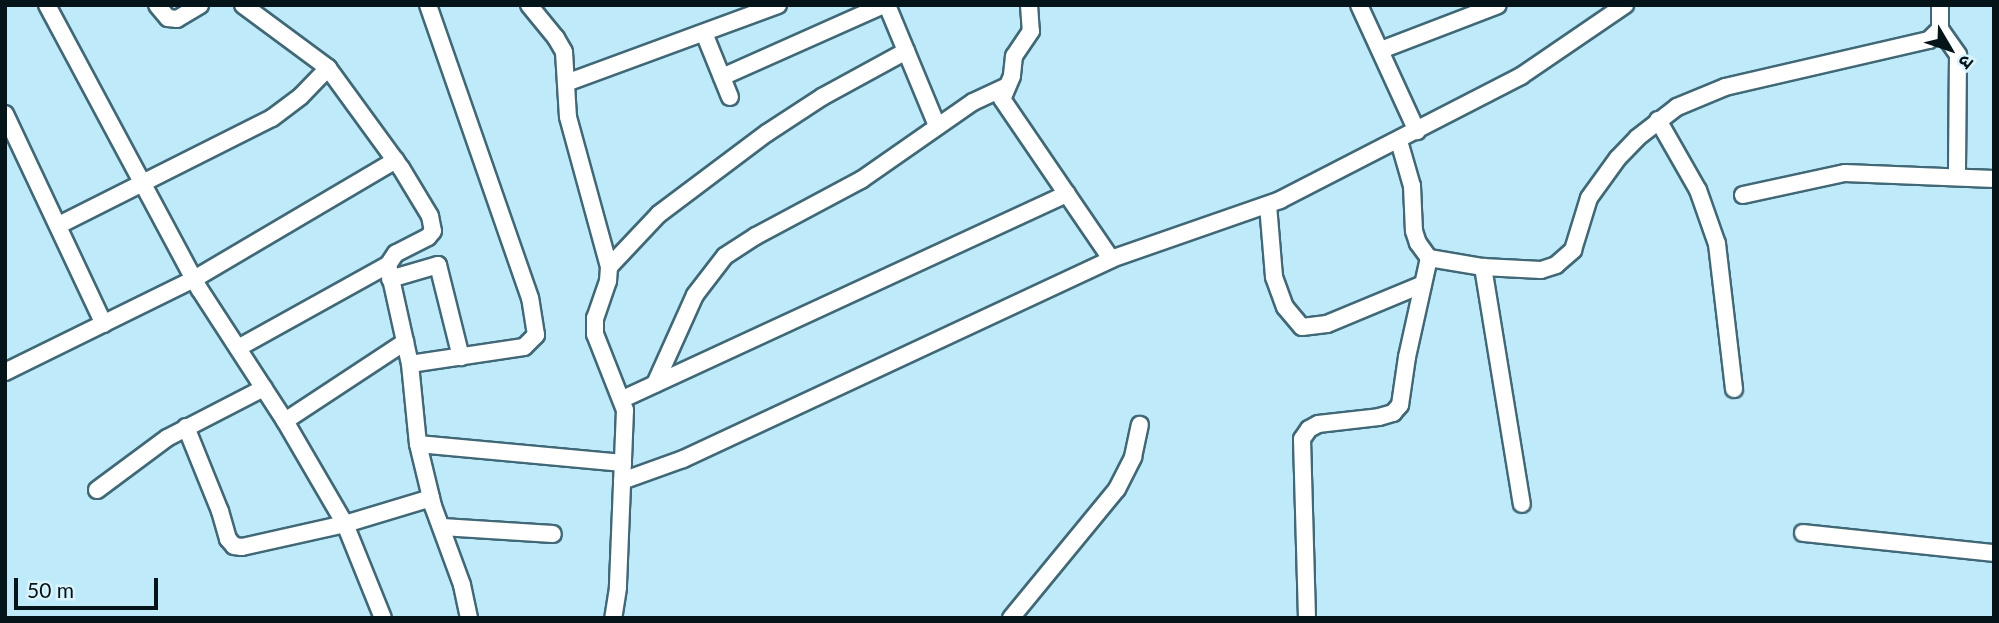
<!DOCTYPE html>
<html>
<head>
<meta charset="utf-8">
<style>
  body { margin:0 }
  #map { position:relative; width:1999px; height:623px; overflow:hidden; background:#bfeaf9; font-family:Lato,"Noto Sans Devanagari",sans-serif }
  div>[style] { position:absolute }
  .roads { filter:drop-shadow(2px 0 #416876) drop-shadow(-2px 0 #416876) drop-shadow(0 2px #416876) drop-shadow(0 -2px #416876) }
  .minor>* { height:16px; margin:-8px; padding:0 8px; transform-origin:8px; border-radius:8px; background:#fff }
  span { translate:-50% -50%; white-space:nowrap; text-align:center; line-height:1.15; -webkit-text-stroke:5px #daf4fd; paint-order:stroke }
  .frame { position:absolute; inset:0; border:7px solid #041419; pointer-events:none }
  .north { position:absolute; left:1915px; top:14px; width:70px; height:70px; -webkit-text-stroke:5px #daf4fd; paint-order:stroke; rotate:129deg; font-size:19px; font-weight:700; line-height:28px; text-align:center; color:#041419 }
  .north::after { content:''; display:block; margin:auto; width:24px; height:32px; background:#041419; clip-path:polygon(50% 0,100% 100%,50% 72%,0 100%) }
  .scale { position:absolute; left:14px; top:578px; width:144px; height:32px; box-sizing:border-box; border:4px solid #041419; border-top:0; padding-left:9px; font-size:21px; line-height:24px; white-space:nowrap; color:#041419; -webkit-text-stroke:5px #daf4fd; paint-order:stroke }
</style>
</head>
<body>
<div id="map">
  <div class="roads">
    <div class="minor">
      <div style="left:47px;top:5px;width:323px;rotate:61.8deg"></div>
      <div style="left:200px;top:290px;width:156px;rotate:57deg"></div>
      <div style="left:285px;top:421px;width:119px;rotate:59.8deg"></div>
      <div style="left:345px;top:524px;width:101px;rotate:68deg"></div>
      <div style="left:157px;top:5px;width:17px;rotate:50deg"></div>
      <div style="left:168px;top:18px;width:9px;rotate:6deg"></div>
      <div style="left:177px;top:19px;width:27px;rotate:-31deg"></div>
      <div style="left:243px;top:5px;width:106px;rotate:36.5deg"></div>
      <div style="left:328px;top:68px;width:124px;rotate:53.9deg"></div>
      <div style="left:401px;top:168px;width:56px;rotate:58.9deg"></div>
      <div style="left:430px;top:216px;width:15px;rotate:79deg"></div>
      <div style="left:433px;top:231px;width:8px;rotate:130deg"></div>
      <div style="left:428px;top:237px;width:36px;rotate:153deg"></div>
      <div style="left:396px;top:253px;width:14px;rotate:124deg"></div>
      <div style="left:388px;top:265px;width:101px;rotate:77.5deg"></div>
      <div style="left:410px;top:364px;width:80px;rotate:84.3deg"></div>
      <div style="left:418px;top:444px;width:64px;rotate:76.4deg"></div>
      <div style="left:433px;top:506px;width:84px;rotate:69.8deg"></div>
      <div style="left:462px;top:585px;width:34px;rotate:78deg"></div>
      <div style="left:529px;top:5px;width:43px;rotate:50.7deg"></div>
      <div style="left:556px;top:38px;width:16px;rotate:60deg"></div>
      <div style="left:564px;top:52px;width:65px;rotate:86.5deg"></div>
      <div style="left:568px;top:117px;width:156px;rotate:74.7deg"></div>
      <div style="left:609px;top:267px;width:14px;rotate:94deg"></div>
      <div style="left:608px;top:281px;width:39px;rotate:109deg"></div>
      <div style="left:595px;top:318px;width:16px;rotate:90deg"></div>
      <div style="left:595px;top:334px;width:82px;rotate:68.5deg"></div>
      <div style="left:625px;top:410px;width:178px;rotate:92.3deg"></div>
      <div style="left:618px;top:588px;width:30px;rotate:99deg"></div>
      <div style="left:887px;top:5px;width:131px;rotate:67.5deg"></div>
      <div style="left:1029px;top:5px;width:26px;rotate:86deg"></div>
      <div style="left:1031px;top:31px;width:30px;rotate:124deg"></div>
      <div style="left:1014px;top:56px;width:20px;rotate:96deg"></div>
      <div style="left:1012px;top:76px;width:25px;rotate:113deg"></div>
      <div style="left:1002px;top:99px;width:194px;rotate:55.7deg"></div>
      <div style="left:1359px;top:5px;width:139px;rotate:65.3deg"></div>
      <div style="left:1940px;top:29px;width:32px;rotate:55deg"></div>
      <div style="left:1958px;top:55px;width:121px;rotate:90.5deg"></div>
      <div style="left:704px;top:33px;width:69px;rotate:67.9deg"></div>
      <div style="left:1381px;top:50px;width:125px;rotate:-21deg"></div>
      <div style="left:722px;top:77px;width:177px;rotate:-24deg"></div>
      <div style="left:566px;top:83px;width:226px;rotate:-20.2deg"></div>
      <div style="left:5px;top:114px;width:232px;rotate:64.8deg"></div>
      <div style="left:1658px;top:120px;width:81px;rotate:60.3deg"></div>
      <div style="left:1698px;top:190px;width:57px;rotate:70.6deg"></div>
      <div style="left:1717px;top:244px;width:146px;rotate:83.3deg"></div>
      <div style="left:1399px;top:141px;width:47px;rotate:73.9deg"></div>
      <div style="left:1412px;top:186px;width:45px;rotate:87.5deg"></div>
      <div style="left:1414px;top:231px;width:13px;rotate:72deg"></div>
      <div style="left:1418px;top:243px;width:19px;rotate:54deg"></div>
      <div style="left:1429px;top:258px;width:55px;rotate:9.5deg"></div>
      <div style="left:1483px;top:267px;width:58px;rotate:3deg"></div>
      <div style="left:1541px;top:270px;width:16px;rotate:-18deg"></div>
      <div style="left:1556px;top:265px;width:23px;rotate:-41deg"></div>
      <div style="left:1573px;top:250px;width:54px;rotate:-72.9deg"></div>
      <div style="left:1589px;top:198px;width:49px;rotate:-54.1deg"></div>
      <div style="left:1618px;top:158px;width:28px;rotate:-46deg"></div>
      <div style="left:1637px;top:138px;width:51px;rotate:-37.8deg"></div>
      <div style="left:1677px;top:107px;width:52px;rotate:-22.6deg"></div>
      <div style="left:1725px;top:87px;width:209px;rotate:-13deg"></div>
      <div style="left:1929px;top:40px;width:16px;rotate:-45deg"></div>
      <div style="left:1940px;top:29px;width:24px;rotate:-90deg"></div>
      <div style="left:1743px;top:195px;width:104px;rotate:-12.2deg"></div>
      <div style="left:1845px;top:173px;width:149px;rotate:2.3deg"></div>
      <div style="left:1268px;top:205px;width:72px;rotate:85.2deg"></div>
      <div style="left:1274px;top:277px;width:32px;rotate:70deg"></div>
      <div style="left:1285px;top:307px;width:26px;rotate:50deg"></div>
      <div style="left:1302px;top:327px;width:25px;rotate:-7deg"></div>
      <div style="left:1327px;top:324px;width:104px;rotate:-22.6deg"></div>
      <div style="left:59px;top:225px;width:238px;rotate:-26.7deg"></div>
      <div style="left:272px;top:118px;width:36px;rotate:-37deg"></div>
      <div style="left:301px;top:96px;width:39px;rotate:-46deg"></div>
      <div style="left:609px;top:267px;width:73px;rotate:-46.7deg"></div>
      <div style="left:659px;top:214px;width:135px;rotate:-36.9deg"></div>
      <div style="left:767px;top:133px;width:66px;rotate:-33.2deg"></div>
      <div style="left:822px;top:97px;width:96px;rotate:-28.7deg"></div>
      <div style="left:1483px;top:267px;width:240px;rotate:80.7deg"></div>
      <div style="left:390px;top:279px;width:50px;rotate:-16.3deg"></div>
      <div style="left:438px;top:265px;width:95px;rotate:76deg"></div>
      <div style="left:238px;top:348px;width:171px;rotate:-29deg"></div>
      <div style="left:410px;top:364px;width:115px;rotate:-8.5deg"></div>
      <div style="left:524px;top:347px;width:17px;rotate:-45deg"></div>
      <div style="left:536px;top:335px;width:37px;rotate:-99deg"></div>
      <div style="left:530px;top:298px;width:310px;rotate:-109.2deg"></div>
      <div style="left:5px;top:372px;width:211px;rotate:-26.2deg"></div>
      <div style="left:194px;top:279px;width:234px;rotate:-30.5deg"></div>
      <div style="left:655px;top:384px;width:98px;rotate:-65.8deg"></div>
      <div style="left:695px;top:295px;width:49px;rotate:-52.4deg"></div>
      <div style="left:725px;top:256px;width:37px;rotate:-33deg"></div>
      <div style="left:756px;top:236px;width:119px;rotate:-28.1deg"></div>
      <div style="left:861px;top:180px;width:136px;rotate:-34.9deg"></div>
      <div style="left:973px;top:102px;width:35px;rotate:-25deg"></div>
      <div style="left:623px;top:399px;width:489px;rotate:-24.8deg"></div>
      <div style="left:285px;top:421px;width:144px;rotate:-33.4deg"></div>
      <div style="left:186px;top:427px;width:91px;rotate:68deg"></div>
      <div style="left:220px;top:511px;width:29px;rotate:74deg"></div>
      <div style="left:228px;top:539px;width:9px;rotate:49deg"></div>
      <div style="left:234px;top:546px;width:8px;rotate:7deg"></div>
      <div style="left:242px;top:547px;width:106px;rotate:-12.6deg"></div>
      <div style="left:345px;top:524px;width:90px;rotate:-16.8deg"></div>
      <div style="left:418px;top:444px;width:206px;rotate:5.3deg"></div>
      <div style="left:622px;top:481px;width:65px;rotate:-19.8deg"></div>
      <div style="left:683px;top:459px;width:472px;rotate:-25deg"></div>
      <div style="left:1111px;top:259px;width:179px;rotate:-19.2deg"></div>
      <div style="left:1280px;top:200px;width:271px;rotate:-27.2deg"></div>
      <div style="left:1521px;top:76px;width:126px;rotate:-34.3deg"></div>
      <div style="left:97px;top:490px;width:87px;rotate:-36.6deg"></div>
      <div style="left:167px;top:438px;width:109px;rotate:-27.3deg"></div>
      <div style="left:442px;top:527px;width:111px;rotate:3.6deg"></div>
      <div style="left:1803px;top:533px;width:192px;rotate:6deg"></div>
      <div style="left:1011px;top:618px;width:167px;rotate:-50.6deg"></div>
      <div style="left:1117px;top:489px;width:36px;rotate:-63deg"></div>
      <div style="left:1133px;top:457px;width:33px;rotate:-78deg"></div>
      <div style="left:1307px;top:618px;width:179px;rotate:-91.6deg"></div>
      <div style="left:1302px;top:439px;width:12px;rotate:-55deg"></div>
      <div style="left:1309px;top:429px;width:10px;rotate:-29deg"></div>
      <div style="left:1318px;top:424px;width:61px;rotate:-6.5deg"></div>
      <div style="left:1379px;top:417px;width:15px;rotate:-16deg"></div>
      <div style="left:1393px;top:413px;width:11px;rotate:-49deg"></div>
      <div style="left:1400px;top:405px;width:49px;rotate:-81.7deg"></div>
      <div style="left:1407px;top:357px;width:101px;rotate:-77.5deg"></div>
    </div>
  </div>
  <div class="frame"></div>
  <div class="north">उ</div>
  <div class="scale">50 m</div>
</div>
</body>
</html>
